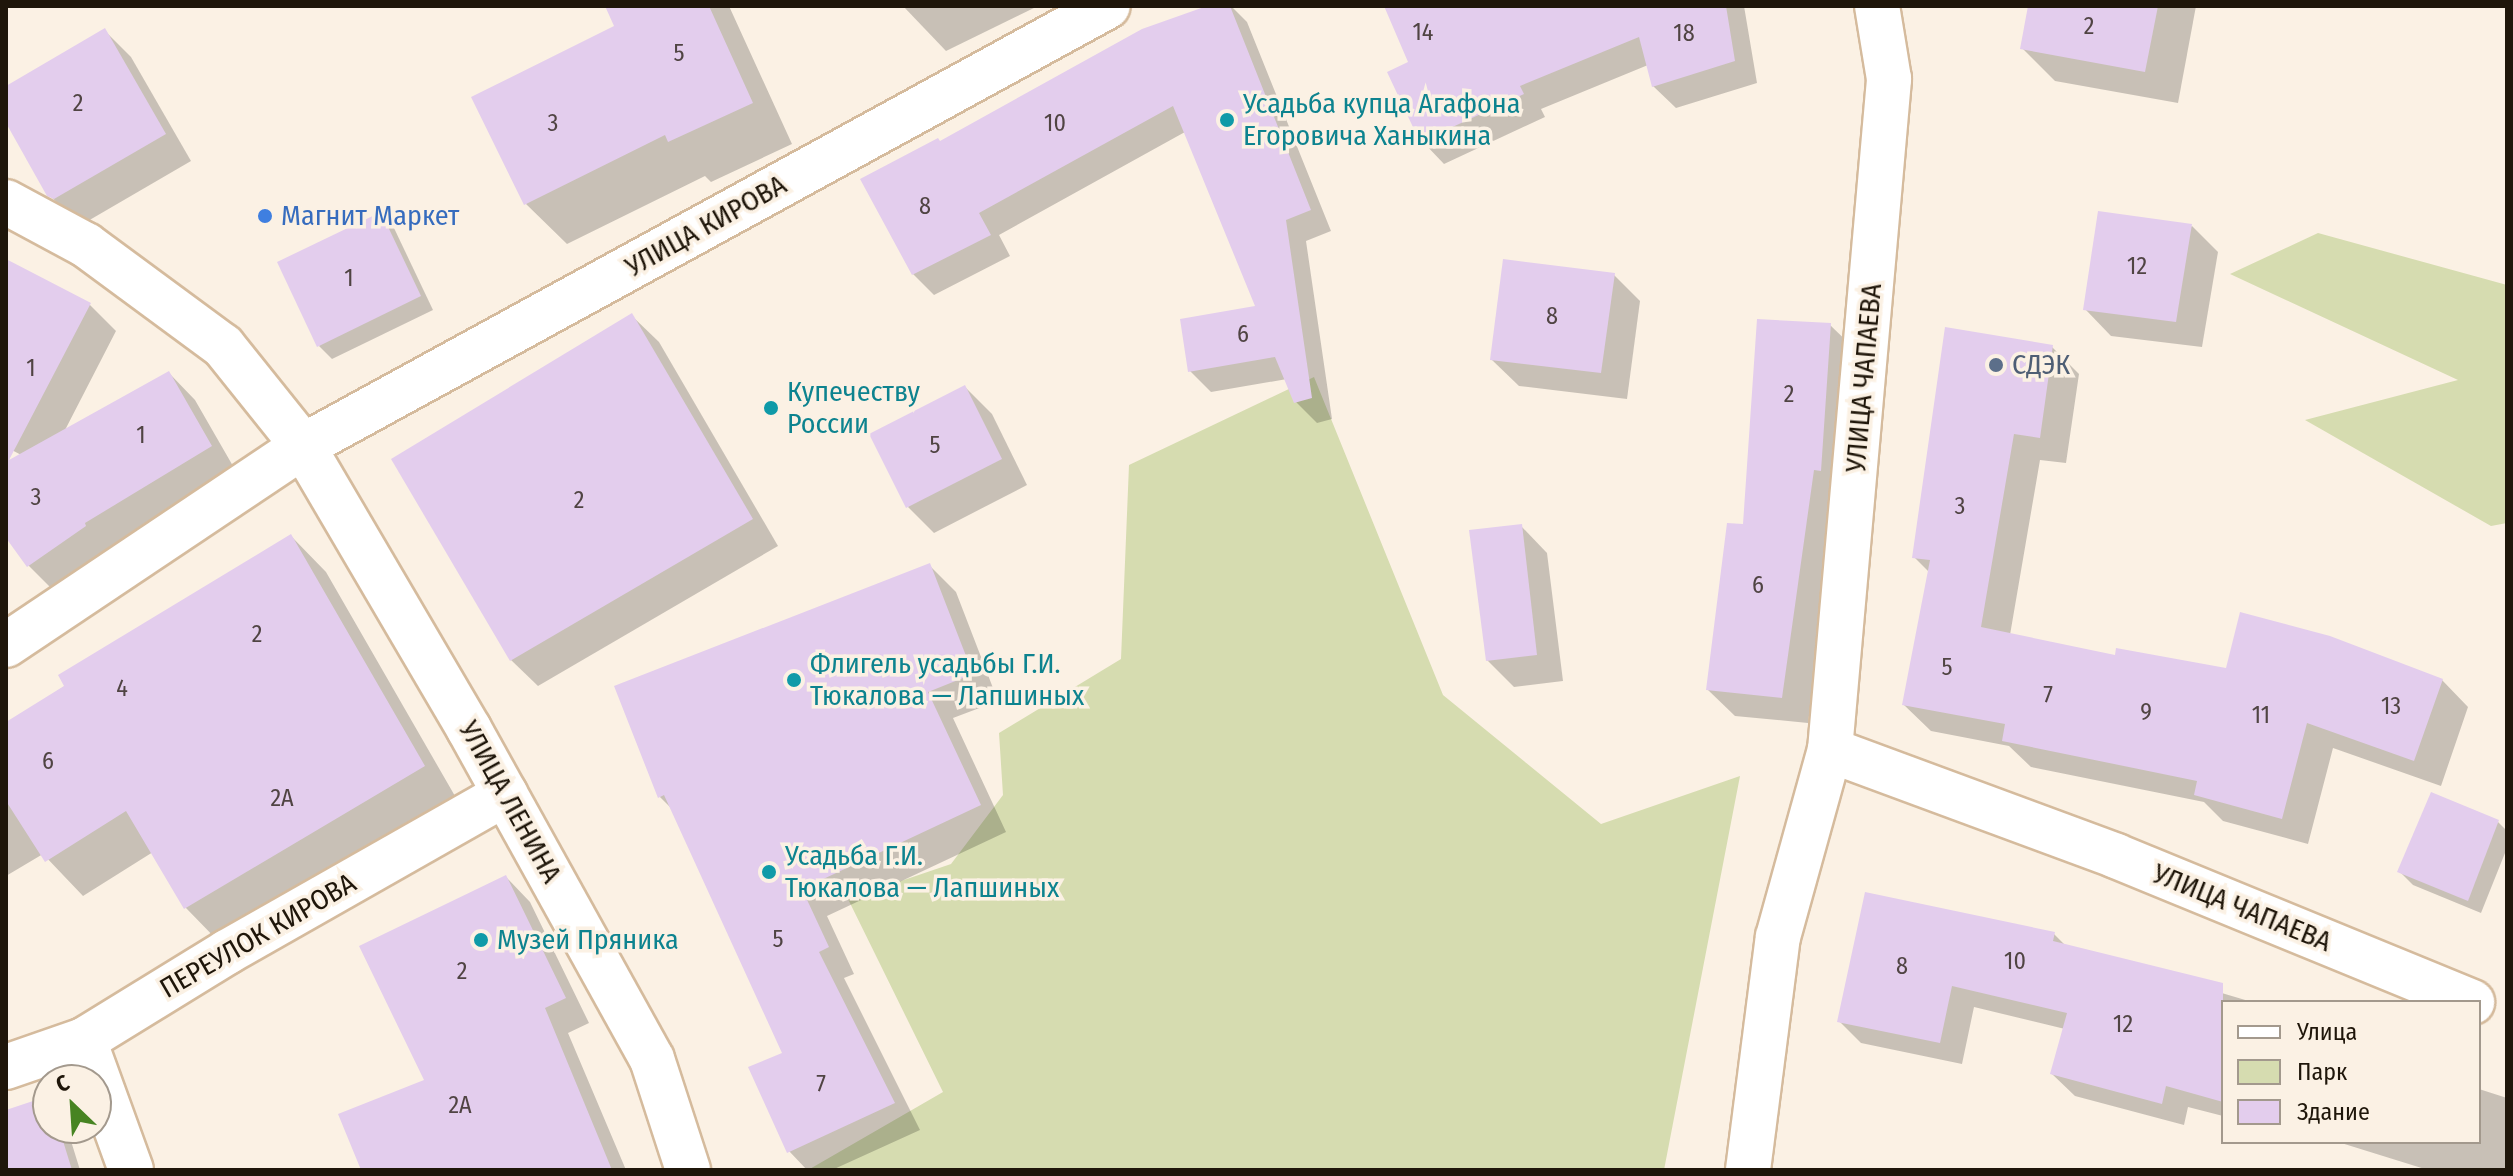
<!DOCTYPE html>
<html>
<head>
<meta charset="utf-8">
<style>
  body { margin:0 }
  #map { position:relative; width:2513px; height:1176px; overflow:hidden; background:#fbf1e4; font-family:"Fira Sans Condensed",sans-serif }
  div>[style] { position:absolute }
  .green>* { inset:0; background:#d6dcb0 }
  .shadow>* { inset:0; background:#0003 }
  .building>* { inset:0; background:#e3cded }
  .roads { filter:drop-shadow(2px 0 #d5bb9d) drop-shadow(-2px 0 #d5bb9d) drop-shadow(0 2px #d5bb9d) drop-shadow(0 -2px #d5bb9d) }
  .minor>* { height:44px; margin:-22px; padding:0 22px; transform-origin:22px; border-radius:22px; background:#fff }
  .tertiary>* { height:44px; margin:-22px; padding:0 22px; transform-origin:22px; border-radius:22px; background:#fff }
  .dots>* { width:22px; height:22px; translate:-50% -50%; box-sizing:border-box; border:4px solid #fbf1e4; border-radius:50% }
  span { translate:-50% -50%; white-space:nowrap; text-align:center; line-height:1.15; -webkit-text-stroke:7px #fbf1e4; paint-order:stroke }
  .number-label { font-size:24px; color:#504443 }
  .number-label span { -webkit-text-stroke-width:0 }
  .culture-label { font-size:28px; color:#0d838f }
  .left { translate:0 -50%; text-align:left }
  .shop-label { font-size:28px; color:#366cbe }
  .street-label { font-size:28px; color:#1f160a }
  .service-label { font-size:28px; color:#4e5e75 }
  .frame { position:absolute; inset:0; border:8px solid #1f160a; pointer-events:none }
  .legend { position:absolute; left:2221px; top:1000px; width:260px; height:144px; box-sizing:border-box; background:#fbf1e4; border:2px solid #a3998d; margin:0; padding:10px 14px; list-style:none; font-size:24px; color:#1f160a }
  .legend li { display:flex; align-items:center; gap:16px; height:40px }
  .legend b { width:40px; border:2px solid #a3998d }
  .north { position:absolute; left:32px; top:1064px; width:80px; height:80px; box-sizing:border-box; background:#fbf1e4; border:2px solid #a3998d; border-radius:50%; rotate:335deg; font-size:22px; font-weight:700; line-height:32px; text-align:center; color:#1f160a }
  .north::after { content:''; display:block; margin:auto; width:28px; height:36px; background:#478422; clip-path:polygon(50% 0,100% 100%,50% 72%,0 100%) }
</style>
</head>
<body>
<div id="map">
  <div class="green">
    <div style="clip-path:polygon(2318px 233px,2507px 285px,2507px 523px,2491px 526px,2305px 420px,2458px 380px,2230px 274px)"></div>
    <div style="clip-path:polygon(1314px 377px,1443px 695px,1601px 824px,1740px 776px,1664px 1170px,808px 1170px,943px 1092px,848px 899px,951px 864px,1003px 795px,999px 733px,1121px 659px,1129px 465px)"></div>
  </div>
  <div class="shadow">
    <div style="clip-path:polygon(607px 6px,729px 6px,792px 144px,711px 182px,705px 176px,567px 244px,526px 204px,617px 27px)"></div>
    <div style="clip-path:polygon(903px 6px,1038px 6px,946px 51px)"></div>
    <div style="clip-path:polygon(1213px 6px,1231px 6px,1247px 22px,1331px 231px,1306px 241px,1332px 419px,1317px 423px,1296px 402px,1287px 379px,1211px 392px,1190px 371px,1258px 308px,1185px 132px,999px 235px,1010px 256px,934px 295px,913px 274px,940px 143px)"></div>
    <div style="clip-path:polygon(1386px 6px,1744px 6px,1757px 83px,1676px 108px,1653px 86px,1648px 65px,1541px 109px,1545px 117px,1444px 164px,1422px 141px,1411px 63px)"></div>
    <div style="clip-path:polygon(2030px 6px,2196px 6px,2178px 103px,2055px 81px,2022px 48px)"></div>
    <div style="clip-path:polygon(105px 31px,131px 57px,191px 161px,81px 225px,48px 194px,6px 119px,6px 88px)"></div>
    <div style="clip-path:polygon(380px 214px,394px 228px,433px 310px,332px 359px,319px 346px)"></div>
    <div style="clip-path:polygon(2192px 226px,2218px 252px,2202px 347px,2111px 336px,2085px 309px)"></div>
    <div style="clip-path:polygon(6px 262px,89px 304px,116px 331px,64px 432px,169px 373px,195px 400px,237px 473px,55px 592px,29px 566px,6px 534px,6px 472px,27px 458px,6px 447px)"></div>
    <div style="clip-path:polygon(1614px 275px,1640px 301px,1627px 399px,1519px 386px,1492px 360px)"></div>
    <div style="clip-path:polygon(632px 316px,659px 342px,778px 546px,538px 686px,511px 660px)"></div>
    <div style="clip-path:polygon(1830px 325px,1857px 351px,1808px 723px,1735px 716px,1708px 690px,1745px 527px)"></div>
    <div style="clip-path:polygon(2052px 347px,2079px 374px,2066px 463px,2040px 460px,2010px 635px,2116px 658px,2227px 671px,2442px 680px,2468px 707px,2441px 786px,2333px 748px,2308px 844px,2223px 821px,2204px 802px,2031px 767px,2009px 746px,1931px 731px,1904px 705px,1930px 573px,1914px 557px)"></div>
    <div style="clip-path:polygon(965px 387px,992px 414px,1027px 485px,934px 533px,908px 507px)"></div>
    <div style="clip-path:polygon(1521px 526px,1547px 553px,1563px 681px,1514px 687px,1487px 660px)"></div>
    <div style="clip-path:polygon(291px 536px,326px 572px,459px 803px,221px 944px,186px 908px,153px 852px,83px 896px,43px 854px,6px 876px,6px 725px)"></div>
    <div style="clip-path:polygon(929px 565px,956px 592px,998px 701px,953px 718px,1006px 832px,827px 916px,854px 974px,844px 978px,920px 1130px,832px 1170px,807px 1170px,789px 1151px,785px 1054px,673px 810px,659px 796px)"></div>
    <div style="clip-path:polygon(2432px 795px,2498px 822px,2507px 831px,2507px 848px,2481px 913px,2413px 885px,2400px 872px)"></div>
    <div style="clip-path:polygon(506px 877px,530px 902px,589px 1023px,568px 1033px,626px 1170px,363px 1170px,426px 1081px)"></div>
    <div style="clip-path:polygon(2054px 934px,2067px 947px,2252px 1002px,2223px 1002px,2223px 1116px,2188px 1107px,2184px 1125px,2075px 1096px,2052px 1074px,2065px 1029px,1974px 1007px,1962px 1064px,1861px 1043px,1839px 1021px)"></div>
    <div style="clip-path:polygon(2479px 1089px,2507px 1098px,2507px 1170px,2428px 1170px,2338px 1142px,2479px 1142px)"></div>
    <div style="clip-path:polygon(6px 1112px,48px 1128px,67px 1128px,80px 1170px,6px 1170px)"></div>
  </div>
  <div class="building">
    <div style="clip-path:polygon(605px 6px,709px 6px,753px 103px,668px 142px,665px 135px,524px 205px,471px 97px,614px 26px)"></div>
    <div style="clip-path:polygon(1207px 6px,1230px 6px,1311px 210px,1286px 220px,1312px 398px,1294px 403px,1275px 357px,1188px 372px,1180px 319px,1255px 306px,1173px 106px,979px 213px,991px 235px,912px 275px,860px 179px,938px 138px,940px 141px,1142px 29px)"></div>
    <div style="clip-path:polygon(1384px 6px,1726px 6px,1735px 61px,1652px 87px,1639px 37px,1520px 86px,1524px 94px,1420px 142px,1387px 72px,1408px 62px)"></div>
    <div style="clip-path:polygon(2028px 6px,2158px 6px,2145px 72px,2020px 49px)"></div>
    <div style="clip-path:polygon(105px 28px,166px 134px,54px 199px,47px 196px,6px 123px,6px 86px)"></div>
    <div style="clip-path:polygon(2098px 211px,2192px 224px,2176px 322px,2083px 310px)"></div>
    <div style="clip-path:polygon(381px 212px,421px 296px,317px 347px,277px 262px)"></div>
    <div style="clip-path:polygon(6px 259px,91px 303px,9px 460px,169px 371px,212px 446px,85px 523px,86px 526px,27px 567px,6px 538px)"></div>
    <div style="clip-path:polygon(1503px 259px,1615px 273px,1601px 373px,1490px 360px)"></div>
    <div style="clip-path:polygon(632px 313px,753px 519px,510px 661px,391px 459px)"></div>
    <div style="clip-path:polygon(1757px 319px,1831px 323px,1821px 471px,1814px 470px,1782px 698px,1706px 690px,1727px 523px,1743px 524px)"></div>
    <div style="clip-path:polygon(1945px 327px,2053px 345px,2040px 438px,2014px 434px,1981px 627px,2115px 655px,2116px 648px,2226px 668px,2240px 612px,2330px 636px,2443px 679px,2414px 761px,2307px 723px,2282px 819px,2194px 795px,2197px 781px,2002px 741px,2005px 724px,1902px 705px,1930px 560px,1912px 558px)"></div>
    <div style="clip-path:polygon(965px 385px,1002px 459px,906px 508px,869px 434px)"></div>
    <div style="clip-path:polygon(1522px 524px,1537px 655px,1486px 661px,1469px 530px)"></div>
    <div style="clip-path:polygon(291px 534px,425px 766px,184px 909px,126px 811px,45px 862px,6px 801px,6px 722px,64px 686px,58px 675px)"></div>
    <div style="clip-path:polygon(930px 563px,973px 674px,928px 692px,981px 805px,802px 889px,829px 947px,819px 952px,895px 1103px,787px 1153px,748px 1067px,782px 1053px,664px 795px,658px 798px,614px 686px)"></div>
    <div style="clip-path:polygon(2431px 792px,2499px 820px,2468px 901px,2397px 872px)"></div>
    <div style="clip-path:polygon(506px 875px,566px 998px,545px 1008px,612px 1170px,361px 1170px,338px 1114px,424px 1080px,359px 946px)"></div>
    <div style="clip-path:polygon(1865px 892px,2055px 932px,2053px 941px,2223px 983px,2223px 1102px,2166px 1086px,2162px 1104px,2050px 1074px,2067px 1013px,1952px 986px,1940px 1043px,1837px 1022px)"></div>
    <div style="clip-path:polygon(48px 1096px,48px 1128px,59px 1128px,72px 1170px,6px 1170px,6px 1110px)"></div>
  </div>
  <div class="roads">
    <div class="minor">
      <div style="left:303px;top:446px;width:328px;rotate:59.6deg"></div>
      <div style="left:469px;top:729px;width:377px;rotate:61deg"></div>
      <div style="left:652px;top:1059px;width:117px;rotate:72deg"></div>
      <div style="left:1830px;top:750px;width:305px;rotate:20.3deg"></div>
      <div style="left:2116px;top:856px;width:385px;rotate:22.3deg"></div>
      <div style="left:84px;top:1040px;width:138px;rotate:70.1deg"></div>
      <div style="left:6px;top:1067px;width:83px;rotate:-19.1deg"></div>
      <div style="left:84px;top:1040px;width:168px;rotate:-31.6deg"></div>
      <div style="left:227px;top:952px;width:320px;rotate:-29.6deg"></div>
      <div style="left:1748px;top:1170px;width:235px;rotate:-82.7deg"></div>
      <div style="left:1778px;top:937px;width:194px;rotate:-74.5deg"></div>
      <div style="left:1830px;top:750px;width:674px;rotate:-84.97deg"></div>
      <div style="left:1889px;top:79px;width:74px;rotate:-99.3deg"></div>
    </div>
    <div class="tertiary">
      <div style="left:6px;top:202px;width:91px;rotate:28.3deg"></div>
      <div style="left:86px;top:245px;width:170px;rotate:36.4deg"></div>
      <div style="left:223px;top:346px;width:128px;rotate:51.3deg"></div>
      <div style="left:6px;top:645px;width:358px;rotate:-33.8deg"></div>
      <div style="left:303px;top:446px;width:917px;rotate:-28.66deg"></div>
    </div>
  </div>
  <div class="dots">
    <div style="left:1227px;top:120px;background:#0f9aa8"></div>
    <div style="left:265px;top:216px;background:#3f7fe0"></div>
    <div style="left:1996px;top:365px;background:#5c6f8a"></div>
    <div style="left:771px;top:408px;background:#0f9aa8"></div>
    <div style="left:794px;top:680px;background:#0f9aa8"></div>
    <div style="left:769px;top:872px;background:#0f9aa8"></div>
    <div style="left:481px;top:940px;background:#0f9aa8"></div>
  </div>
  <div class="number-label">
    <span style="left:2089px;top:27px">2</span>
    <span style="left:1423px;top:33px">14</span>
    <span style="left:1684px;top:34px">18</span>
    <span style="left:679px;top:54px">5</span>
    <span style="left:78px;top:104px">2</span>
    <span style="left:553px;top:124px">3</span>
    <span style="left:1055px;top:124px">10</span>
    <span style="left:925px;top:207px">8</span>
    <span style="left:2137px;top:267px">12</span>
    <span style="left:349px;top:279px">1</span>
    <span style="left:1552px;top:317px">8</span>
    <span style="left:1243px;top:335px">6</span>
    <span style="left:31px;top:369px">1</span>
    <span style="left:1789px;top:395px">2</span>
    <span style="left:141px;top:436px">1</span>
    <span style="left:935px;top:446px">5</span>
    <span style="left:36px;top:498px">3</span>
    <span style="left:579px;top:501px">2</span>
    <span style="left:1960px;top:507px">3</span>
    <span style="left:1758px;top:586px">6</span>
    <span style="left:257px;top:635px">2</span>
    <span style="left:1947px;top:668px">5</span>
    <span style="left:122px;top:689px">4</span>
    <span style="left:2048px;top:696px">7</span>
    <span style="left:2391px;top:707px">13</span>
    <span style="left:2146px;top:713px">9</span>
    <span style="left:2261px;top:716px">11</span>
    <span style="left:48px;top:762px">6</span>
    <span style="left:282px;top:799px">2А</span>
    <span style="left:778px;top:940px">5</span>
    <span style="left:2015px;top:962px">10</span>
    <span style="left:1902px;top:967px">8</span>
    <span style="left:462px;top:972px">2</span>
    <span style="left:2123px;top:1025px">12</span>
    <span style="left:821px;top:1085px">7</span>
    <span style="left:460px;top:1106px">2А</span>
  </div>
  <div class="culture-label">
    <span class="left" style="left:1243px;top:120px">Усадьба купца Агафона<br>Егоровича Ханыкина</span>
    <span class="left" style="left:787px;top:408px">Купечеству<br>России</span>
    <span class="left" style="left:810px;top:680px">Флигель усадьбы Г.И.<br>Тюкалова — Лапшиных</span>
    <span class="left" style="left:785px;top:872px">Усадьба Г.И.<br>Тюкалова — Лапшиных</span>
    <span class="left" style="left:497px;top:940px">Музей Пряника</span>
  </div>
  <div class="shop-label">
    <span class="left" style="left:281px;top:216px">Магнит Маркет</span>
  </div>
  <div class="street-label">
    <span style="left:706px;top:226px;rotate:-29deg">УЛИЦА КИРОВА</span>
    <span style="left:1864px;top:378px;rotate:-85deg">УЛИЦА ЧАПАЕВА</span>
    <span style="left:510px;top:802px;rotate:61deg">УЛИЦА ЛЕНИНА</span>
    <span style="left:2242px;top:908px;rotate:22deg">УЛИЦА ЧАПАЕВА</span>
    <span style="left:258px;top:936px;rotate:-30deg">ПЕРЕУЛОК КИРОВА</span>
  </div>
  <div class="service-label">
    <span class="left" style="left:2012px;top:365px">СДЭК</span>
  </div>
  <div class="frame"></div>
  <ul class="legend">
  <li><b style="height:10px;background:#fff"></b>Улица</li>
  <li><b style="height:22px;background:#d6dcb0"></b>Парк</li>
  <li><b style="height:22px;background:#e3cded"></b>Здание</li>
  </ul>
  <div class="north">С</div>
</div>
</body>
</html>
